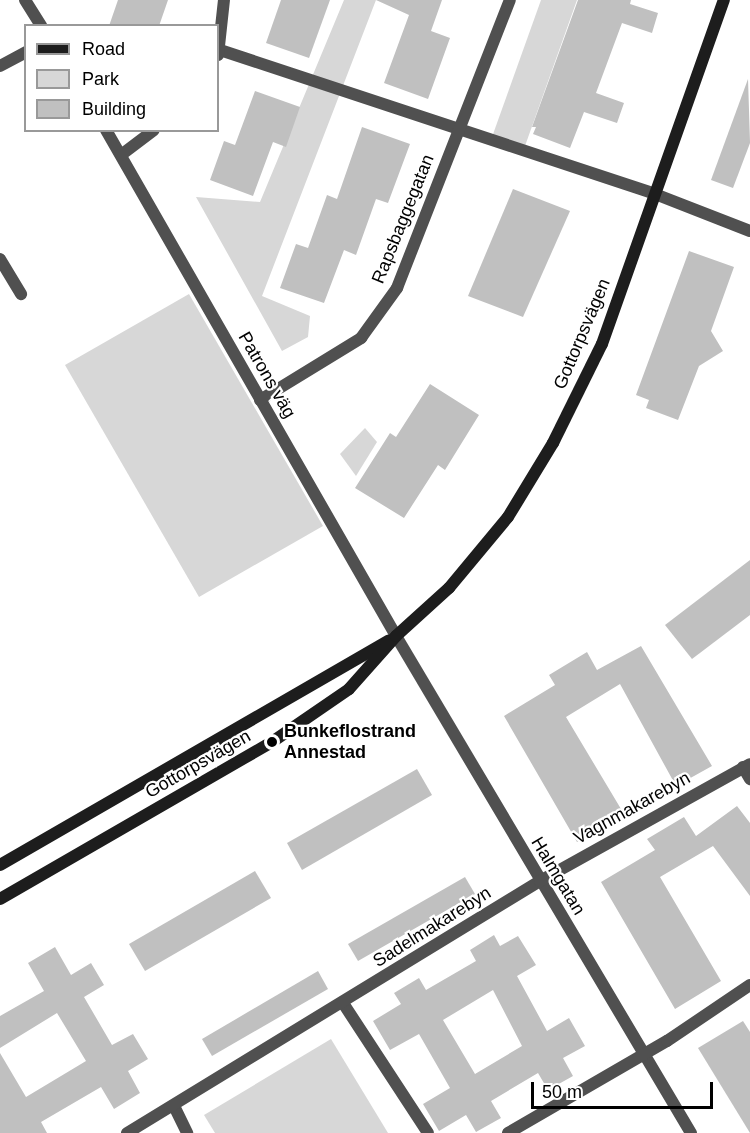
<!DOCTYPE html>
<html>
<head>
<meta charset="utf-8">
<style>
  body { margin:0 }
  #map { position:relative; width:750px; height:1133px; overflow:hidden; background:#fff; font-family:Helvetica,sans-serif }
  div>[style] { position:absolute }
  .green>* { inset:0; background:#d7d7d7 }
  .building>* { inset:0; background:#c0c0c0 }
  .street>* { height:12px; margin:-6px; padding:0 6px; transform-origin:6px; border-radius:6px; background:#505050 }
  .secondary>* { height:12px; margin:-6px; padding:0 6px; transform-origin:6px; border-radius:6px; background:#1d1d1d }
  .dots>* { width:16px; height:16px; translate:-50% -50%; box-sizing:border-box; border:3px solid #fff; border-radius:50% }
  span { translate:-50% -50%; white-space:nowrap; text-align:center; line-height:1.15; -webkit-text-stroke:4.5px #fff; paint-order:stroke }
  .street-label { font-size:18px; color:#000 }
  .poi-label { font-size:18px; color:#000; font-weight:700 }
  .left { translate:0 -50%; text-align:left }
  .legend { position:absolute; left:24px; top:24px; width:195px; height:108px; box-sizing:border-box; background:#fff; border:2px solid #999; margin:0; padding:8px 10px; list-style:none; font-size:18px; color:#000 }
  .legend li { display:flex; align-items:center; gap:12px; height:30px }
  .legend b { width:30px; border:2px solid #999 }
  .scale { position:absolute; left:531px; top:1082px; width:182px; height:27px; box-sizing:border-box; border:3px solid #000; border-top:0; padding-left:8px; font-size:18px; line-height:21px; white-space:nowrap; color:#000; -webkit-text-stroke:4px #fff; paint-order:stroke }
</style>
</head>
<body>
<div id="map">
  <div class="green">
    <div style="clip-path:polygon(344px 0,376px 0,262px 296px,310px 316px,308px 337px,282px 351px,196px 197px,260px 202px)"></div>
    <div style="clip-path:polygon(541px 0,577px 0,525px 146px,492px 137px)"></div>
    <div style="clip-path:polygon(189px 294px,323px 526px,199px 597px,65px 365px)"></div>
    <div style="clip-path:polygon(365px 428px,377px 442px,356px 476px,340px 454px)"></div>
    <div style="clip-path:polygon(331px 1039px,388px 1133px,215px 1133px,204px 1115px)"></div>
  </div>
  <div class="building">
    <div style="clip-path:polygon(118px 0,168px 0,159px 26px,109px 26px)"></div>
    <div style="clip-path:polygon(281px 0,330px 0,309px 58px,266px 43px)"></div>
    <div style="clip-path:polygon(376px 0,442px 0,431px 31px,450px 38px,428px 99px,384px 83px,409px 15px)"></div>
    <div style="clip-path:polygon(578px 0,631px 0,630px 4px,658px 13px,652px 33px,622px 23px,596px 93px,624px 103px,617px 123px,584px 112px,570px 148px,533px 134px,536px 127px,532px 127px)"></div>
    <div style="clip-path:polygon(748px 79px,750px 143px,733px 188px,711px 180px)"></div>
    <div style="clip-path:polygon(255px 91px,300px 107px,286px 147px,273px 142px,253px 196px,210px 180px,224px 141px,235px 145px)"></div>
    <div style="clip-path:polygon(362px 127px,410px 144px,388px 203px,376px 199px,356px 255px,344px 250px,324px 303px,280px 288px,296px 244px,308px 248px,327px 195px,337px 199px)"></div>
    <div style="clip-path:polygon(513px 189px,570px 211px,523px 317px,468px 296px)"></div>
    <div style="clip-path:polygon(689px 251px,734px 267px,711px 331px,723px 351px,699px 366px,678px 420px,646px 408px,649px 400px,636px 395px)"></div>
    <div style="clip-path:polygon(430px 384px,479px 415px,445px 470px,438px 465px,404px 518px,355px 488px,390px 433px,396px 437px)"></div>
    <div style="clip-path:polygon(750px 560px,750px 615px,692px 659px,665px 625px)"></div>
    <div style="clip-path:polygon(641px 646px,712px 766px,676px 786px,620px 684px,566px 717px,624px 814px,577px 842px,504px 716px,555px 685px,549px 675px,587px 652px,597px 670px)"></div>
    <div style="clip-path:polygon(417px 769px,432px 795px,302px 870px,287px 843px)"></div>
    <div style="clip-path:polygon(737px 806px,750px 823px,750px 896px,713px 846px,660px 877px,721px 981px,675px 1009px,601px 882px,655px 850px,647px 839px,684px 817px,696px 836px)"></div>
    <div style="clip-path:polygon(255px 871px,271px 898px,145px 971px,129px 944px)"></div>
    <div style="clip-path:polygon(465px 877px,475px 894px,358px 961px,348px 944px)"></div>
    <div style="clip-path:polygon(evenodd,494px 935px,500px 946px,518px 936px,536px 965px,517px 976px,547px 1031px,569px 1018px,585px 1046px,563px 1058px,573px 1076px,548px 1090px,538px 1073px,491px 1101px,501px 1118px,476px 1132px,466px 1115px,439px 1131px,423px 1104px,450px 1088px,419px 1034px,390px 1050px,373px 1021px,401px 1004px,394px 993px,419px 978px,426px 990px,476px 961px,470px 950px,494px 935px,493px 990px,522px 1046px,475px 1074px,443px 1020px,493px 990px)"></div>
    <div style="clip-path:polygon(55px 947px,71px 975px,91px 963px,104px 985px,84px 997px,112px 1045px,133px 1034px,148px 1059px,128px 1071px,140px 1093px,114px 1109px,101px 1087px,41px 1122px,47px 1133px,0 1133px,0 1053px,26px 1097px,86px 1061px,57px 1013px,0 1048px,0 1016px,44px 991px,28px 963px)"></div>
    <div style="clip-path:polygon(318px 971px,328px 989px,212px 1056px,202px 1039px)"></div>
    <div style="clip-path:polygon(743px 1021px,750px 1032px,750px 1133px,698px 1048px)"></div>
  </div>
  <div class="street">
    <div style="left:25px;top:0;width:31px;rotate:58deg"></div>
    <div style="left:220px;top:50px;width:458px;rotate:18.3deg"></div>
    <div style="left:655px;top:194px;width:102px;rotate:21.3deg"></div>
    <div style="left:218px;top:55px;width:55px;rotate:-83.8deg"></div>
    <div style="left:0;top:66px;width:30px;rotate:-28deg"></div>
    <div style="left:106px;top:130px;width:583px;rotate:60.18deg"></div>
    <div style="left:396px;top:636px;width:578px;rotate:59.31deg"></div>
    <div style="left:121px;top:155px;width:41px;rotate:-37.1deg"></div>
    <div style="left:0;top:259px;width:41px;rotate:59deg"></div>
    <div style="left:260px;top:400px;width:119px;rotate:-31.5deg"></div>
    <div style="left:361px;top:338px;width:62px;rotate:-54.2deg"></div>
    <div style="left:397px;top:288px;width:309px;rotate:-68.6deg"></div>
    <div style="left:743px;top:767px;width:14px;rotate:60deg"></div>
    <div style="left:343px;top:1003px;width:155px;rotate:56.8deg"></div>
    <div style="left:175px;top:1108px;width:28px;rotate:64deg"></div>
    <div style="left:127px;top:1133px;width:484px;rotate:-31.4deg"></div>
    <div style="left:540px;top:881px;width:240px;rotate:-29.1deg"></div>
    <div style="left:508px;top:1133px;width:184px;rotate:-30.1deg"></div>
    <div style="left:667px;top:1041px;width:100px;rotate:-34deg"></div>
  </div>
  <div class="secondary">
    <div style="left:0;top:865px;width:449px;rotate:-30deg"></div>
    <div style="left:0;top:899px;width:314px;rotate:-30deg"></div>
    <div style="left:272px;top:742px;width:93px;rotate:-34.5deg"></div>
    <div style="left:349px;top:689px;width:71px;rotate:-48.4deg"></div>
    <div style="left:396px;top:636px;width:72px;rotate:-42.2deg"></div>
    <div style="left:449px;top:588px;width:92px;rotate:-50.3deg"></div>
    <div style="left:508px;top:517px;width:87px;rotate:-58.7deg"></div>
    <div style="left:553px;top:443px;width:110px;rotate:-63.7deg"></div>
    <div style="left:602px;top:344px;width:365px;rotate:-70.5deg"></div>
  </div>
  <div class="dots">
    <div style="left:272px;top:742px;background:#000"></div>
  </div>
  <div class="street-label">
    <span style="left:403px;top:219px;rotate:-68deg">Rapsbaggegatan</span>
    <span style="left:582px;top:334px;rotate:-67deg">Gottorpsvägen</span>
    <span style="left:267px;top:375px;rotate:60deg">Patrons väg</span>
    <span style="left:198px;top:764px;rotate:-30deg">Gottorpsvägen</span>
    <span style="left:632px;top:808px;rotate:-29deg">Vagnmakarebyn</span>
    <span style="left:558px;top:876px;rotate:59deg">Halmgatan</span>
    <span style="left:432px;top:927px;rotate:-32deg">Sadelmakarebyn</span>
  </div>
  <div class="poi-label">
    <span class="left" style="left:284px;top:742px">Bunkeflostrand<br>Annestad</span>
  </div>
  <ul class="legend">
  <li><b style="height:8px;background:#1d1d1d"></b>Road</li>
  <li><b style="height:16px;background:#d7d7d7"></b>Park</li>
  <li><b style="height:16px;background:#c0c0c0"></b>Building</li>
  </ul>
  <div class="scale">50 m</div>
</div>
</body>
</html>
